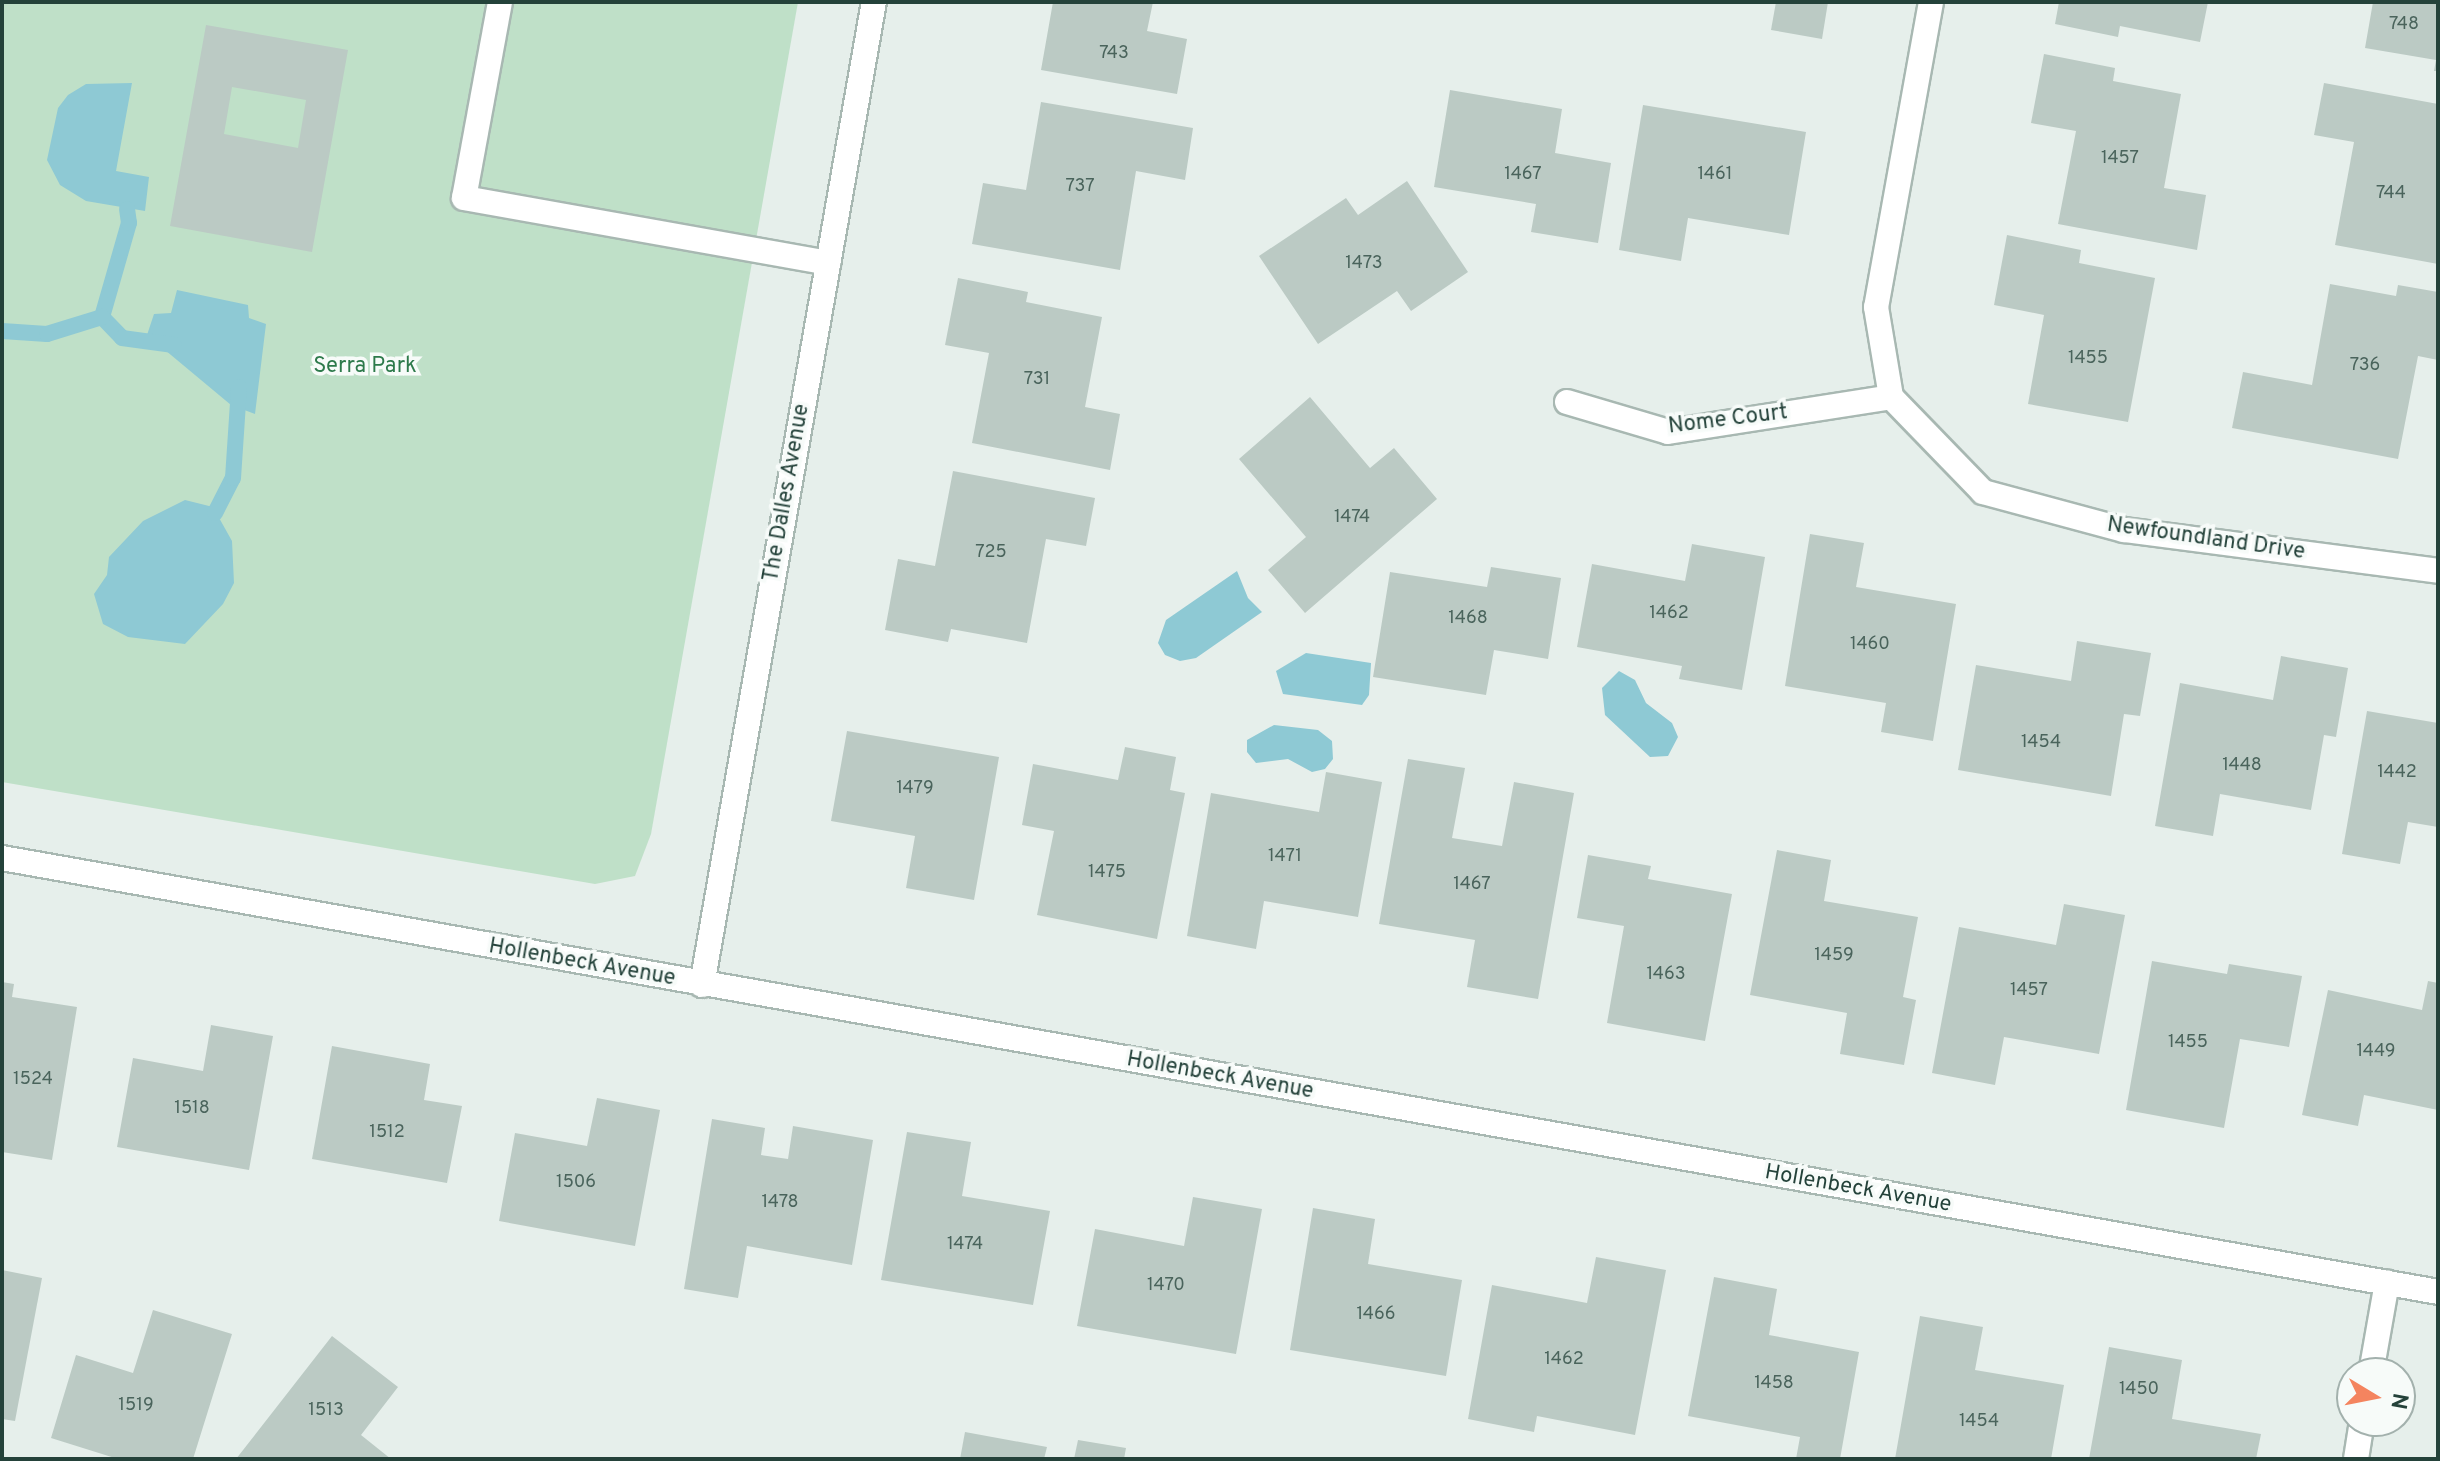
<!DOCTYPE html>
<html>
<head>
<meta charset="utf-8">
<style>
  body { margin:0 }
  #map { position:relative; width:2440px; height:1461px; overflow:hidden; background:#e6efeb; font-family:Overpass,sans-serif }
  div>[style] { position:absolute }
  .green>* { inset:0; background:#bfe0c8 }
  .water>* { inset:0; background:#8ec9d4 }
  .stream>* { height:16px; margin:-8px; padding:0 8px; transform-origin:8px; border-radius:8px; background:#8ec9d4 }
  .building>* { inset:0; background:#bbcac4 }
  .roads { filter:drop-shadow(2px 0 #a8b8b2) drop-shadow(-2px 0 #a8b8b2) drop-shadow(0 2px #a8b8b2) drop-shadow(0 -2px #a8b8b2) }
  .minor>* { height:24px; margin:-12px; padding:0 12px; transform-origin:12px; border-radius:12px; background:#fff }
  span { translate:-50% -50%; white-space:nowrap; text-align:center; line-height:1.15; -webkit-text-stroke:7px #f7fbf9; paint-order:stroke }
  .number-label { font-size:18px; color:#4a645c }
  .number-label span { -webkit-text-stroke-width:0 }
  .park-label { font-size:22px; color:#2d7a4b }
  .street-label { font-size:22px; color:#24423a }
  .frame { position:absolute; inset:0; border:4px solid #24423a; pointer-events:none }
  .north { position:absolute; left:2336px; top:1357px; width:80px; height:80px; box-sizing:border-box; background:#f7fbf9; border:2px solid #a3b1ad; border-radius:50%; rotate:100deg; font-size:22px; font-weight:700; line-height:32px; text-align:center; color:#24423a }
  .north::after { content:''; display:block; margin:auto; width:28px; height:36px; background:#f4845f; clip-path:polygon(50% 0,100% 100%,50% 72%,0 100%) }
</style>
</head>
<body>
<div id="map">
  <div class="green">
    <div style="clip-path:polygon(2px 2px,798px 2px,651px 834px,635px 876px,595px 884px,2px 782px)"></div>
  </div>
  <div class="water">
    <div style="clip-path:polygon(132px 83px,116px 171px,149px 177px,145px 211px,86px 201px,60px 185px,47px 160px,58px 108px,68px 95px,86px 84px)"></div>
    <div style="clip-path:polygon(177px 290px,248px 305px,249px 318px,266px 324px,255px 414px,231px 405px,147px 335px,154px 314px,171px 313px)"></div>
    <div style="clip-path:polygon(185px 500px,213px 507px,232px 541px,234px 583px,223px 604px,185px 644px,128px 637px,103px 624px,94px 594px,107px 575px,109px 557px,143px 521px)"></div>
    <div style="clip-path:polygon(1237px 571px,1248px 598px,1262px 612px,1196px 658px,1180px 661px,1165px 655px,1158px 643px,1166px 620px)"></div>
    <div style="clip-path:polygon(1306px 653px,1371px 663px,1369px 695px,1362px 705px,1283px 694px,1276px 671px)"></div>
    <div style="clip-path:polygon(1619px 671px,1635px 680px,1646px 703px,1672px 723px,1678px 737px,1668px 756px,1650px 757px,1605px 715px,1602px 688px)"></div>
    <div style="clip-path:polygon(1274px 725px,1318px 730px,1332px 741px,1333px 759px,1325px 769px,1312px 772px,1288px 759px,1256px 763px,1247px 752px,1247px 740px)"></div>
  </div>
  <div class="stream">
    <div style="left:102px;top:317px;width:29px;rotate:46deg"></div>
    <div style="left:122px;top:338px;width:52px;rotate:7.7deg"></div>
    <div style="left:102px;top:317px;width:98px;rotate:-74deg"></div>
    <div style="left:129px;top:223px;width:14px;rotate:-98deg"></div>
    <div style="left:2px;top:331px;width:45px;rotate:3.8deg"></div>
    <div style="left:47px;top:334px;width:58px;rotate:-17.2deg"></div>
    <div style="left:215px;top:513px;width:39px;rotate:-63deg"></div>
    <div style="left:233px;top:478px;width:91px;rotate:-86.2deg"></div>
  </div>
  <div class="building">
    <div style="clip-path:polygon(1053px 2px,1153px 2px,1147px 31px,1187px 39px,1177px 94px,1041px 70px)"></div>
    <div style="clip-path:polygon(1776px 2px,1828px 2px,1822px 39px,1771px 30px)"></div>
    <div style="clip-path:polygon(2059px 2px,2208px 2px,2200px 42px,2120px 26px,2118px 37px,2055px 24px)"></div>
    <div style="clip-path:polygon(2373px 2px,2438px 2px,2438px 71px,2434px 71px,2436px 60px,2365px 48px)"></div>
    <div style="clip-path:polygon(evenodd,206px 25px,348px 50px,312px 252px,170px 226px,206px 25px,232px 87px,306px 100px,298px 148px,224px 134px,232px 87px)"></div>
    <div style="clip-path:polygon(2044px 54px,2115px 68px,2113px 81px,2181px 94px,2164px 188px,2206px 195px,2197px 250px,2058px 224px,2076px 131px,2031px 123px)"></div>
    <div style="clip-path:polygon(2324px 83px,2438px 104px,2438px 264px,2335px 245px,2354px 142px,2314px 135px)"></div>
    <div style="clip-path:polygon(1450px 90px,1562px 109px,1555px 153px,1611px 163px,1598px 243px,1531px 232px,1536px 204px,1434px 187px)"></div>
    <div style="clip-path:polygon(1041px 102px,1193px 128px,1185px 180px,1136px 171px,1120px 270px,972px 244px,983px 183px,1026px 190px)"></div>
    <div style="clip-path:polygon(1643px 105px,1806px 132px,1789px 235px,1688px 218px,1681px 261px,1619px 250px)"></div>
    <div style="clip-path:polygon(1407px 181px,1468px 272px,1411px 311px,1397px 291px,1318px 344px,1259px 256px,1346px 198px,1358px 215px)"></div>
    <div style="clip-path:polygon(2007px 235px,2081px 250px,2079px 263px,2155px 278px,2128px 422px,2028px 404px,2044px 315px,1994px 305px)"></div>
    <div style="clip-path:polygon(958px 278px,1028px 292px,1026px 302px,1102px 317px,1085px 407px,1120px 414px,1110px 470px,972px 443px,989px 353px,945px 345px)"></div>
    <div style="clip-path:polygon(2330px 284px,2396px 296px,2398px 285px,2438px 292px,2438px 360px,2418px 356px,2398px 459px,2232px 428px,2243px 372px,2312px 385px)"></div>
    <div style="clip-path:polygon(1310px 397px,1370px 468px,1394px 448px,1437px 499px,1305px 613px,1268px 570px,1306px 537px,1239px 459px)"></div>
    <div style="clip-path:polygon(953px 471px,1095px 498px,1086px 546px,1046px 539px,1027px 643px,951px 629px,948px 642px,885px 630px,898px 559px,935px 566px)"></div>
    <div style="clip-path:polygon(1810px 534px,1864px 543px,1856px 587px,1956px 604px,1933px 741px,1881px 732px,1886px 703px,1785px 686px)"></div>
    <div style="clip-path:polygon(1692px 544px,1765px 557px,1742px 690px,1679px 679px,1682px 666px,1577px 647px,1592px 564px,1685px 581px)"></div>
    <div style="clip-path:polygon(1491px 567px,1561px 578px,1548px 659px,1494px 650px,1486px 695px,1373px 677px,1390px 572px,1487px 587px)"></div>
    <div style="clip-path:polygon(2077px 641px,2151px 653px,2140px 716px,2124px 714px,2111px 796px,1958px 770px,1976px 665px,2071px 681px)"></div>
    <div style="clip-path:polygon(2281px 656px,2348px 668px,2336px 737px,2324px 735px,2311px 810px,2220px 794px,2213px 836px,2155px 826px,2180px 683px,2273px 700px)"></div>
    <div style="clip-path:polygon(2367px 711px,2438px 723px,2438px 827px,2408px 822px,2400px 864px,2342px 854px)"></div>
    <div style="clip-path:polygon(847px 731px,999px 757px,974px 900px,906px 888px,915px 836px,831px 821px)"></div>
    <div style="clip-path:polygon(1125px 747px,1176px 757px,1170px 790px,1185px 793px,1157px 939px,1037px 915px,1054px 831px,1022px 825px,1033px 764px,1118px 780px)"></div>
    <div style="clip-path:polygon(1408px 759px,1465px 768px,1452px 838px,1502px 846px,1514px 782px,1574px 793px,1538px 999px,1467px 987px,1475px 940px,1379px 924px)"></div>
    <div style="clip-path:polygon(1326px 772px,1382px 782px,1358px 917px,1264px 901px,1256px 949px,1187px 936px,1211px 793px,1319px 812px)"></div>
    <div style="clip-path:polygon(1777px 850px,1831px 860px,1824px 901px,1918px 917px,1903px 997px,1916px 1000px,1904px 1065px,1840px 1054px,1847px 1013px,1750px 995px)"></div>
    <div style="clip-path:polygon(1588px 855px,1651px 866px,1648px 879px,1732px 894px,1705px 1041px,1607px 1023px,1624px 926px,1577px 918px)"></div>
    <div style="clip-path:polygon(2064px 904px,2125px 915px,2099px 1054px,2004px 1037px,1995px 1085px,1932px 1073px,1959px 927px,2056px 945px)"></div>
    <div style="clip-path:polygon(2152px 961px,2227px 974px,2229px 964px,2302px 976px,2289px 1047px,2240px 1039px,2224px 1128px,2126px 1110px)"></div>
    <div style="clip-path:polygon(2428px 981px,2438px 983px,2438px 1110px,2364px 1095px,2358px 1126px,2302px 1115px,2328px 990px,2422px 1010px)"></div>
    <div style="clip-path:polygon(2px 982px,14px 984px,12px 997px,77px 1007px,52px 1160px,2px 1152px)"></div>
    <div style="clip-path:polygon(211px 1025px,273px 1036px,249px 1170px,117px 1147px,133px 1058px,203px 1071px)"></div>
    <div style="clip-path:polygon(332px 1046px,430px 1064px,424px 1100px,462px 1106px,447px 1183px,312px 1159px)"></div>
    <div style="clip-path:polygon(597px 1098px,660px 1110px,635px 1246px,499px 1221px,515px 1133px,587px 1146px)"></div>
    <div style="clip-path:polygon(712px 1119px,765px 1128px,761px 1155px,788px 1159px,793px 1126px,873px 1140px,852px 1265px,747px 1246px,738px 1298px,684px 1289px)"></div>
    <div style="clip-path:polygon(907px 1132px,971px 1142px,962px 1196px,1050px 1211px,1033px 1305px,881px 1280px)"></div>
    <div style="clip-path:polygon(1193px 1197px,1262px 1209px,1236px 1354px,1077px 1326px,1095px 1229px,1184px 1246px)"></div>
    <div style="clip-path:polygon(1313px 1208px,1375px 1219px,1368px 1264px,1462px 1280px,1446px 1376px,1290px 1350px)"></div>
    <div style="clip-path:polygon(1596px 1257px,1666px 1270px,1635px 1435px,1537px 1416px,1534px 1432px,1468px 1419px,1492px 1285px,1587px 1303px)"></div>
    <div style="clip-path:polygon(2px 1270px,42px 1278px,15px 1421px,2px 1419px)"></div>
    <div style="clip-path:polygon(1714px 1277px,1777px 1289px,1769px 1335px,1859px 1352px,1840px 1459px,1796px 1459px,1800px 1437px,1688px 1416px)"></div>
    <div style="clip-path:polygon(153px 1310px,232px 1334px,193px 1459px,118px 1459px,51px 1438px,76px 1355px,133px 1373px)"></div>
    <div style="clip-path:polygon(1920px 1316px,1983px 1327px,1975px 1370px,2064px 1385px,2051px 1459px,1895px 1459px)"></div>
    <div style="clip-path:polygon(332px 1336px,398px 1387px,361px 1435px,391px 1459px,236px 1459px)"></div>
    <div style="clip-path:polygon(2109px 1347px,2182px 1360px,2172px 1419px,2261px 1434px,2256px 1459px,2089px 1459px)"></div>
    <div style="clip-path:polygon(965px 1432px,1047px 1447px,1044px 1459px,960px 1459px)"></div>
    <div style="clip-path:polygon(1078px 1440px,1126px 1448px,1124px 1459px,1074px 1459px)"></div>
  </div>
  <div class="roads">
    <div class="minor">
      <div style="left:500px;top:2px;width:199px;rotate:100.4deg"></div>
      <div style="left:464px;top:198px;width:370px;rotate:10.1deg"></div>
      <div style="left:1931px;top:2px;width:310px;rotate:100.2deg"></div>
      <div style="left:1876px;top:307px;width:91px;rotate:80.5deg"></div>
      <div style="left:1891px;top:397px;width:132px;rotate:45.9deg"></div>
      <div style="left:1983px;top:492px;width:146px;rotate:15.1deg"></div>
      <div style="left:2124px;top:530px;width:317px;rotate:7.4deg"></div>
      <div style="left:1567px;top:402px;width:105px;rotate:16.5deg"></div>
      <div style="left:1668px;top:432px;width:226px;rotate:-8.9deg"></div>
      <div style="left:2px;top:858px;width:2474px;rotate:10.1deg"></div>
      <div style="left:702px;top:985px;width:998px;rotate:-80.08deg"></div>
      <div style="left:2371px;top:1373px;width:92px;rotate:-80deg"></div>
      <div style="left:2356px;top:1459px;width:38px;rotate:-81deg"></div>
    </div>
  </div>
  <div class="number-label">
    <span style="left:2404px;top:25px">748</span>
    <span style="left:1114px;top:54px">743</span>
    <span style="left:2120px;top:159px">1457</span>
    <span style="left:1523px;top:175px">1467</span>
    <span style="left:1715px;top:175px">1461</span>
    <span style="left:1080px;top:187px">737</span>
    <span style="left:2391px;top:194px">744</span>
    <span style="left:1364px;top:264px">1473</span>
    <span style="left:2088px;top:359px">1455</span>
    <span style="left:2365px;top:366px">736</span>
    <span style="left:1037px;top:380px">731</span>
    <span style="left:1352px;top:518px">1474</span>
    <span style="left:991px;top:553px">725</span>
    <span style="left:1669px;top:614px">1462</span>
    <span style="left:1468px;top:619px">1468</span>
    <span style="left:1870px;top:645px">1460</span>
    <span style="left:2041px;top:743px">1454</span>
    <span style="left:2242px;top:766px">1448</span>
    <span style="left:2397px;top:773px">1442</span>
    <span style="left:915px;top:789px">1479</span>
    <span style="left:1285px;top:857px">1471</span>
    <span style="left:1107px;top:873px">1475</span>
    <span style="left:1472px;top:885px">1467</span>
    <span style="left:1834px;top:956px">1459</span>
    <span style="left:1666px;top:975px">1463</span>
    <span style="left:2029px;top:991px">1457</span>
    <span style="left:2188px;top:1043px">1455</span>
    <span style="left:2376px;top:1052px">1449</span>
    <span style="left:33px;top:1080px">1524</span>
    <span style="left:192px;top:1109px">1518</span>
    <span style="left:387px;top:1133px">1512</span>
    <span style="left:576px;top:1183px">1506</span>
    <span style="left:780px;top:1203px">1478</span>
    <span style="left:965px;top:1245px">1474</span>
    <span style="left:1166px;top:1286px">1470</span>
    <span style="left:1376px;top:1315px">1466</span>
    <span style="left:1564px;top:1360px">1462</span>
    <span style="left:1774px;top:1384px">1458</span>
    <span style="left:2139px;top:1390px">1450</span>
    <span style="left:136px;top:1406px">1519</span>
    <span style="left:326px;top:1411px">1513</span>
    <span style="left:1979px;top:1422px">1454</span>
  </div>
  <div class="park-label">
    <span style="left:365px;top:367px">Serra Park</span>
  </div>
  <div class="street-label">
    <span style="left:1728px;top:420px;rotate:-7deg">Nome Court</span>
    <span style="left:787px;top:493px;rotate:-80deg">The Dalles Avenue</span>
    <span style="left:2206px;top:539px;rotate:8deg">Newfoundland Drive</span>
    <span style="left:582px;top:963px;rotate:10deg">Hollenbeck Avenue</span>
    <span style="left:1220px;top:1076px;rotate:10deg">Hollenbeck Avenue</span>
    <span style="left:1858px;top:1189px;rotate:10deg">Hollenbeck Avenue</span>
  </div>
  <div class="frame"></div>
  <div class="north">N</div>
</div>
</body>
</html>
